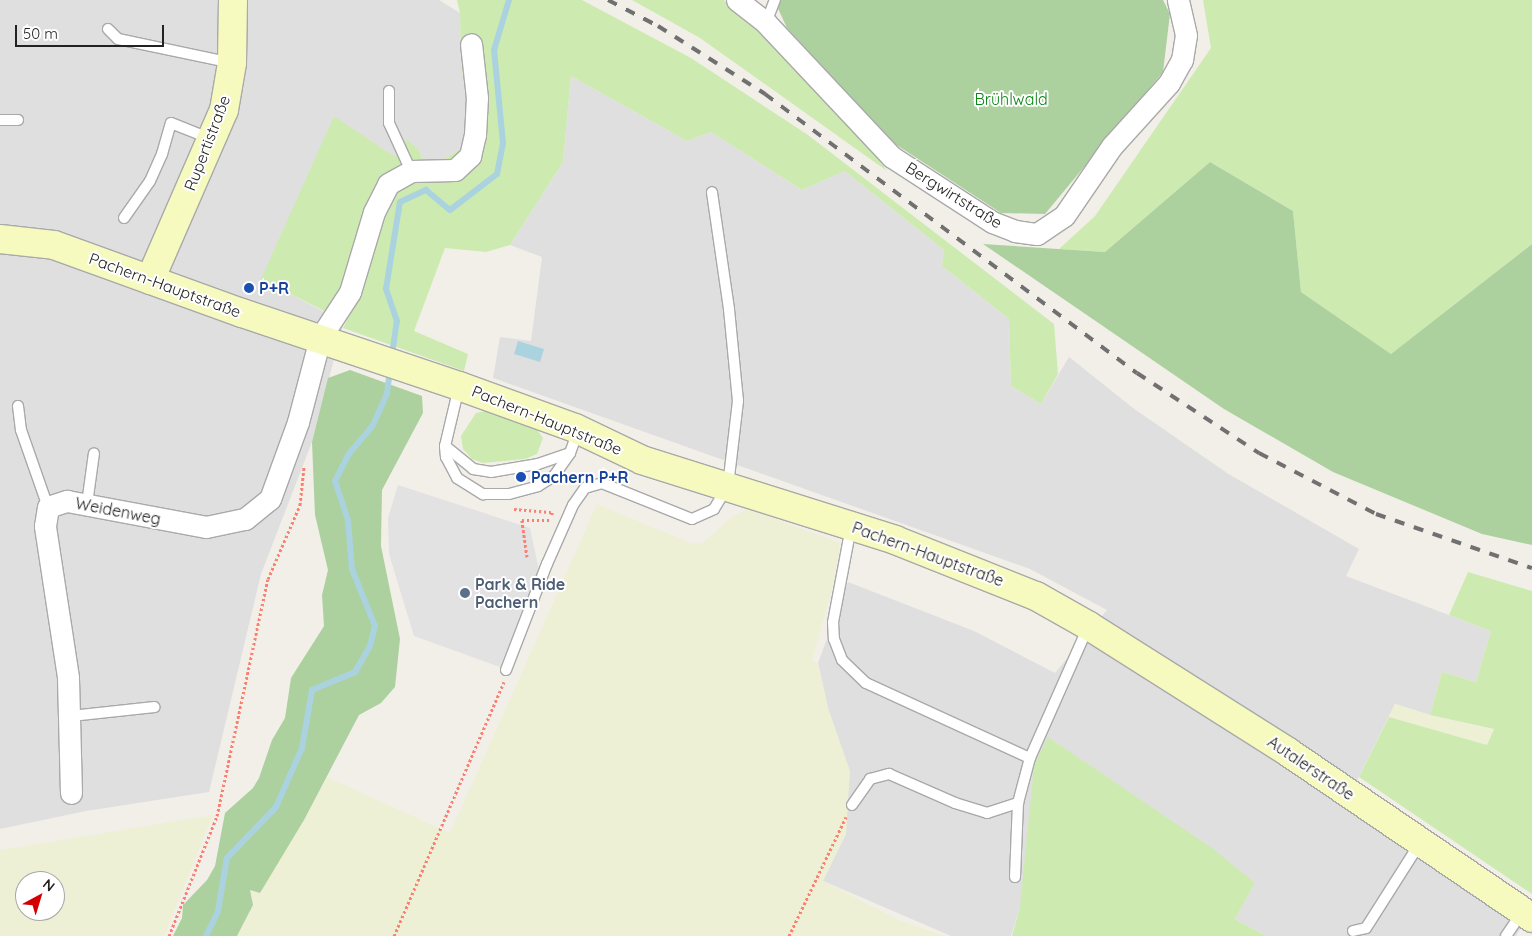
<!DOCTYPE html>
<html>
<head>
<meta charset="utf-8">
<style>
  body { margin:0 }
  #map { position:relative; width:1532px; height:936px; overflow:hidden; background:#f2efe9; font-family:Quicksand,sans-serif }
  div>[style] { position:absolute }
  .residential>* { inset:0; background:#e0dfdf }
  .farmland>* { inset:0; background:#eef0d5 }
  .grass>* { inset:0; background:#cdebb0 }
  .forest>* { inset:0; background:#add19e }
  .parking>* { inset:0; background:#e2e2e2 }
  .water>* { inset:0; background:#aad3df }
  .stream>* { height:6px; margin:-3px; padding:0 3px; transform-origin:3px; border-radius:3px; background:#aad3df }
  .path>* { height:3px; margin-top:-1.5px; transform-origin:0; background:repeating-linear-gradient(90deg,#fa8072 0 2.5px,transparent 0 5px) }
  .roads { filter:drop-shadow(1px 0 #a9a9a9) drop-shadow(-1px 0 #a9a9a9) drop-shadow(0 1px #a9a9a9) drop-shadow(0 -1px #a9a9a9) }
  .service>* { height:10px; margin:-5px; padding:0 5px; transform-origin:5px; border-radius:5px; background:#fff }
  .minor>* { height:21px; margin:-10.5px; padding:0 10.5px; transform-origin:10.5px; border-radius:10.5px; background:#fff }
  .secondary>* { height:28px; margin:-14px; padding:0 14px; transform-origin:14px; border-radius:14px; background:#f7fabf }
  .rail>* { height:4px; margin-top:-2px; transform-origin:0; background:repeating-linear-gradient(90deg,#707070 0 10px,transparent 0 20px) }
  .dots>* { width:14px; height:14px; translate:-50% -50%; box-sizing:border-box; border:2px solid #fff; border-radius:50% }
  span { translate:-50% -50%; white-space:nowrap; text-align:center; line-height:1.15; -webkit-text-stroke:4px #fff; paint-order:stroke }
  .park-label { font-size:16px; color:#0c8416 }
  .street-label { font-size:16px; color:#222 }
  .transit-label { font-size:16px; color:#164399; font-weight:700 }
  .left { translate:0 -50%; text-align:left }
  .service-label { font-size:16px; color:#4e5e75; font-weight:700 }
  .north { position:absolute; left:15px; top:871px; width:50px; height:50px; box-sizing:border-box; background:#fff; border:1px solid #a7a7a7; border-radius:50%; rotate:39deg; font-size:14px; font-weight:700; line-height:20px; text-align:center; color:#222 }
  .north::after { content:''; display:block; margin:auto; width:18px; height:22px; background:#d40000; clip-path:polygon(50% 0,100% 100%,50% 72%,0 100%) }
  .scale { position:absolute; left:15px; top:25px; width:149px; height:22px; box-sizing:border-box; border:2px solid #222; border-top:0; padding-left:6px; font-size:15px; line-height:18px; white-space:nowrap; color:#222; -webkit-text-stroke:4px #fff; paint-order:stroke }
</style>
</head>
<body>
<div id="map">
  <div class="residential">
    <div style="clip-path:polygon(0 0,439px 0,460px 13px,461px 62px,469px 115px,463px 147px,438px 163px,423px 159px,418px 149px,395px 158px,261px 279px,344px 322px,312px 442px,261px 574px,209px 792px,86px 811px,0 829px)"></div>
    <div style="clip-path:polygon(571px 76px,687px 141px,711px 132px,802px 190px,845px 171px,944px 250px,942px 266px,1009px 319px,1011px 386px,1041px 404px,1069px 357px,1133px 408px,1227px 473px,1359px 549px,1346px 576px,1491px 631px,1476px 682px,1442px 672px,1430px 715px,1395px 704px,1346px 803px,1525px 922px,1516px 936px,1266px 936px,1235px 919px,1255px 883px,1020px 907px,1011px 936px,951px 936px,821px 880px,828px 708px,818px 663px,848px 582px,974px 631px,1055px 673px,1107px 610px,1030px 569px,493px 378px,500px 337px,531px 341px,542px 257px,510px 245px,563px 162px)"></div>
  </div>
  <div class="farmland">
    <div style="clip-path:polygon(597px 504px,691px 543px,703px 543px,731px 517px,748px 509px,840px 543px,834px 582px,812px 661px,818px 663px,828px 708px,850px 771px,846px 834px,823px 881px,899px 920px,945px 936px,237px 936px,253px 905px,250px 890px,260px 893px,327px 777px,450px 833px)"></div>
    <div style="clip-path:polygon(1395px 704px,1430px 715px,1494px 730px,1487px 745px,1389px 717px)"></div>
    <div style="clip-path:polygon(evenodd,213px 815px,164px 936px,0 936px,0 850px,213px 815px,25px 881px,55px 881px,55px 911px,25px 911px,25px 881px)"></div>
  </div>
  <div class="grass">
    <div style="clip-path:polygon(457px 0,582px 0,691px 58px,808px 135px,1054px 324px,1058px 374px,1041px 404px,1011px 386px,1009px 319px,942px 266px,944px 250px,845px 171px,802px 190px,711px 132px,687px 141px,571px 76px,563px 162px,510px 245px,486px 252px,445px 248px,414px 331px,468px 354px,464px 371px,343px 328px,362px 289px,349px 280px,324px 311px,261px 279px,334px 116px,395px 157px,406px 139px,418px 149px,423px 159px,438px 163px,463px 147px,469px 115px,461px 62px,460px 13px)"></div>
    <div style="clip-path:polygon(632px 0,724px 0,793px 64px,866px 141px,887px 171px,700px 38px)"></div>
    <div style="clip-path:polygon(1203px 0,1532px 0,1532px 244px,1391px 354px,1301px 292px,1293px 211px,1210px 162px,1105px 252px,1059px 249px,1095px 216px,1211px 48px)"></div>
    <div style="clip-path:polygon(490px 410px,535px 427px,543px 438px,537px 454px,525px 459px,483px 463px,472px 459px,463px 449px,461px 436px,476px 413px)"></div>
    <div style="clip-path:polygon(1468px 572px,1532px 591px,1532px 894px,1359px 777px,1389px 717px,1487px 745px,1494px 729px,1430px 715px,1442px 672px,1476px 682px,1491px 631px,1449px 615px)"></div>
    <div style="clip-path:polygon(1048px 737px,1212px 848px,1255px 883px,1235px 919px,1266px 936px,1012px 936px,1020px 907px,1034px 765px)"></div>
  </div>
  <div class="forest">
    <div style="clip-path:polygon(774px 0,1163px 0,1170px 14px,1163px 72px,1045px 214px,1001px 213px,892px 142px,787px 28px)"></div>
    <div style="clip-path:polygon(1210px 162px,1293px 211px,1301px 292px,1391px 354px,1532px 244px,1532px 545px,1482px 534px,1333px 472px,1224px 409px,983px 244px,1105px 252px)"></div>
    <div style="clip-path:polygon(350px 370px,422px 396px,423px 413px,382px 490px,381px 546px,400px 639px,395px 687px,381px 703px,359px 715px,304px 820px,260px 893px,250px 890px,253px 905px,237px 936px,173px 936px,182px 918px,183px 905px,207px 880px,215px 866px,225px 813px,253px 788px,259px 778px,272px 740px,285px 718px,291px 678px,324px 626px,322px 595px,328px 570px,315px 515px,312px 442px,328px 378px)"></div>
  </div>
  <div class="parking">
    <div style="clip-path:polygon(398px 485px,530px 528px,539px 570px,500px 667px,414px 636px,389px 554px,388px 518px)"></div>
  </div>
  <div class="water">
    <div style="clip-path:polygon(518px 341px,544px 349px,540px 362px,514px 354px)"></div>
  </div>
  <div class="stream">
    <div style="left:392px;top:355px;width:34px;rotate:-82deg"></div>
    <div style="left:397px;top:321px;width:34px;rotate:-109deg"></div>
    <div style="left:386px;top:289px;width:88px;rotate:-80.9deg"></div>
    <div style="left:400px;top:202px;width:29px;rotate:-25deg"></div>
    <div style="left:426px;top:190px;width:31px;rotate:40deg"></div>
    <div style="left:450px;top:210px;width:59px;rotate:-37.5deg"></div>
    <div style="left:497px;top:174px;width:32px;rotate:-79deg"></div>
    <div style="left:503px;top:143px;width:93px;rotate:-95.5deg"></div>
    <div style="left:494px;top:50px;width:52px;rotate:-73.3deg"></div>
    <div style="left:206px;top:936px;width:28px;rotate:-64deg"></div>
    <div style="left:218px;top:911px;width:54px;rotate:-80.4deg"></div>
    <div style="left:227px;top:858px;width:71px;rotate:-46.1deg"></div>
    <div style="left:276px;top:807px;width:64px;rotate:-66.2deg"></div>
    <div style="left:302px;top:748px;width:59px;rotate:-80.2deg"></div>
    <div style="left:312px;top:690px;width:47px;rotate:-22.7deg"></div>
    <div style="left:355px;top:672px;width:30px;rotate:-60deg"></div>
    <div style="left:370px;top:646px;width:21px;rotate:-76deg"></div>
    <div style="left:375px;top:626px;width:61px;rotate:-112deg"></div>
    <div style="left:352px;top:569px;width:49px;rotate:-94.7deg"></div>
    <div style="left:348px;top:520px;width:41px;rotate:-108.4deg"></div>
    <div style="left:335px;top:481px;width:29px;rotate:-63deg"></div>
    <div style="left:348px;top:455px;width:39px;rotate:-50deg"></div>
    <div style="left:373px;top:425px;width:34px;rotate:-66deg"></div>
    <div style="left:387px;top:394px;width:24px;rotate:-83deg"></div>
  </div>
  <div class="path">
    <div style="left:514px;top:509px;width:38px;rotate:5deg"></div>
    <div style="left:552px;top:512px;width:3px;rotate:90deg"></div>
    <div style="left:527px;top:557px;width:37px;rotate:-98deg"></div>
    <div style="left:522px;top:520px;width:29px"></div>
    <div style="left:169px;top:936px;width:129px;rotate:-68.2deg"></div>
    <div style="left:217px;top:816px;width:242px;rotate:-77.9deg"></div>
    <div style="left:268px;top:579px;width:81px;rotate:-66.6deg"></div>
    <div style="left:300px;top:505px;width:38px;rotate:-84deg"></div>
    <div style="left:394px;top:936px;width:277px;rotate:-66.6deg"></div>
    <div style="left:789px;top:936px;width:132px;rotate:-64.4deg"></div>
  </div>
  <div class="roads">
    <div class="service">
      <div style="left:766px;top:23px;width:25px;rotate:-69deg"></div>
      <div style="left:108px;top:29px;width:14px;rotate:45deg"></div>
      <div style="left:118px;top:39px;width:116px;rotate:11.9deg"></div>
      <div style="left:389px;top:91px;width:32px;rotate:90deg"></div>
      <div style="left:389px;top:123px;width:53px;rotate:65.4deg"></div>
      <div style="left:0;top:120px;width:18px"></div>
      <div style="left:124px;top:218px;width:45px;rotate:-54.9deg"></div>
      <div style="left:150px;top:181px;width:30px;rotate:-66deg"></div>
      <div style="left:162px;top:154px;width:32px;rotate:-74deg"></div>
      <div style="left:171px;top:123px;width:43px;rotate:21.8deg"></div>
      <div style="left:459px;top:387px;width:61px;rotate:103.3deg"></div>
      <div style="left:445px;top:446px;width:11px;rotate:85deg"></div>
      <div style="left:446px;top:457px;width:24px;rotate:62deg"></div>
      <div style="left:457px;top:478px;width:31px;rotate:32deg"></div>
      <div style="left:483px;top:494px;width:26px"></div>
      <div style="left:509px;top:494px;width:30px;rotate:-15deg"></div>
      <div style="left:538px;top:486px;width:19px;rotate:-32deg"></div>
      <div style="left:554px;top:476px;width:28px;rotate:-55deg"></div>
      <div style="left:570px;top:453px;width:23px;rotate:-70deg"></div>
      <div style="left:18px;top:406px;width:24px;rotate:83deg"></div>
      <div style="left:21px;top:430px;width:82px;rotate:70.7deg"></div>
      <div style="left:445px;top:446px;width:36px;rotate:39deg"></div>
      <div style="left:473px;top:469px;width:18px;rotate:9deg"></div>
      <div style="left:491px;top:472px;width:48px;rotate:-9.7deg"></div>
      <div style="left:538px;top:464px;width:34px;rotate:-19deg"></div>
      <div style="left:87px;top:504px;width:51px;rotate:-82.2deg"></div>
      <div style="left:851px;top:527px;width:97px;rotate:100.7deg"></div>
      <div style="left:833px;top:622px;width:17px;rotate:87deg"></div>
      <div style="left:834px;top:639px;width:22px;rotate:69deg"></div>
      <div style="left:842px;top:660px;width:33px;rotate:44deg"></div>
      <div style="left:866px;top:683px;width:180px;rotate:24.6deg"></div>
      <div style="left:506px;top:670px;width:114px;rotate:-68.9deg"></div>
      <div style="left:547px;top:564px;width:64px;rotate:-66.2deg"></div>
      <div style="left:573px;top:505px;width:21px;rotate:-55deg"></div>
      <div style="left:585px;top:488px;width:18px;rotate:-16deg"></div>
      <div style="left:602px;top:483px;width:97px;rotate:21.8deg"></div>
      <div style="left:692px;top:519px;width:24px;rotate:-24deg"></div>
      <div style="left:714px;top:509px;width:27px;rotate:-59deg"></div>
      <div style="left:728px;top:486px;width:86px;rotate:-83.3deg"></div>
      <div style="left:738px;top:401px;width:92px;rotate:-95.6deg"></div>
      <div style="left:729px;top:309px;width:118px;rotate:-98.3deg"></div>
      <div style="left:71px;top:716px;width:84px;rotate:-6.1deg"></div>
      <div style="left:852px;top:805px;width:32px;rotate:-55deg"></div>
      <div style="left:870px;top:779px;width:20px;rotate:-15deg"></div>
      <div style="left:889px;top:774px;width:72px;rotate:23.7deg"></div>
      <div style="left:955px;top:803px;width:34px;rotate:17deg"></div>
      <div style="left:987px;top:813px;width:33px;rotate:-18deg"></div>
      <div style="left:1015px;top:877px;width:74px;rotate:-87.7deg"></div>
      <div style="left:1018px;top:803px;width:47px;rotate:-75.1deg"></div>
      <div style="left:1030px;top:758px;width:143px;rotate:-66.1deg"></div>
      <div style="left:1353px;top:931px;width:13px;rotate:-13deg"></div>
      <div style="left:1366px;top:928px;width:101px;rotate:-57.6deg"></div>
      <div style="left:1506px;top:936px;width:29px;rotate:-56deg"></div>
    </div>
    <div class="minor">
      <div style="left:737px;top:0;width:37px;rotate:38deg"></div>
      <div style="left:766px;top:23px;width:184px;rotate:46.8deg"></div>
      <div style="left:892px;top:157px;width:119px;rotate:33deg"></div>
      <div style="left:992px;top:222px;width:25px;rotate:21deg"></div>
      <div style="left:1015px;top:231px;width:22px;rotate:8deg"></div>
      <div style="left:1037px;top:234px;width:32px;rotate:-34deg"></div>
      <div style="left:1064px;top:216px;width:85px;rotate:-55.6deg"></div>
      <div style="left:1112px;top:146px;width:85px;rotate:-47.9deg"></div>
      <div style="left:1169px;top:83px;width:26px;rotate:-61deg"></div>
      <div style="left:1182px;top:60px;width:25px;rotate:-81deg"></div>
      <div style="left:1186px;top:35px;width:36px;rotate:-103deg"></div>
      <div style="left:71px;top:793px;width:116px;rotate:-91.5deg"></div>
      <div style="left:68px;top:677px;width:153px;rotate:-98.7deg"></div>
      <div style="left:45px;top:526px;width:19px;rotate:-81deg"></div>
      <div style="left:48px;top:507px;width:20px;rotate:-18deg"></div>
      <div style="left:67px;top:501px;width:141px;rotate:10.6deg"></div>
      <div style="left:206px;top:527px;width:40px;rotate:-12deg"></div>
      <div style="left:245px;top:519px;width:32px;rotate:-39deg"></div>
      <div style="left:270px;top:499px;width:82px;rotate:-70deg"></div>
      <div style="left:298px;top:422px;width:87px;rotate:-75.3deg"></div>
      <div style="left:320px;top:338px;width:55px;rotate:-56.9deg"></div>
      <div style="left:350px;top:292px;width:84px;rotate:-73.3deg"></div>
      <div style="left:374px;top:212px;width:31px;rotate:-63deg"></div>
      <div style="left:388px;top:184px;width:26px;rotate:-29deg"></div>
      <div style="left:411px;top:171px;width:44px;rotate:-1.3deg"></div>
      <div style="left:455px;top:170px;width:21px;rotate:-43deg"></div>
      <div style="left:470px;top:156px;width:22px;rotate:-77deg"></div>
      <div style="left:475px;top:135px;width:37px;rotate:-87deg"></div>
      <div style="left:477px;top:98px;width:54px;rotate:-96.3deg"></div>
    </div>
    <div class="secondary">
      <div style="left:0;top:239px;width:54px;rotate:6.3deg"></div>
      <div style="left:54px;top:245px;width:200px;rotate:19.9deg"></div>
      <div style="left:242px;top:313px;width:229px;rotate:18.6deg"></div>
      <div style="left:459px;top:386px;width:123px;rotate:19.9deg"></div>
      <div style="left:575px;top:428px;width:74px;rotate:25.5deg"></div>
      <div style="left:642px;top:460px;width:265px;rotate:17.5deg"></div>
      <div style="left:895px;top:540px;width:152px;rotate:21.7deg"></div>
      <div style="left:1036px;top:596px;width:61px;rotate:29.5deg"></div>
      <div style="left:1089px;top:626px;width:236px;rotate:32.3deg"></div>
      <div style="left:1288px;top:752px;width:295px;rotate:34.2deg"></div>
      <div style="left:150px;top:280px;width:185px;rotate:-66.5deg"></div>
      <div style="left:224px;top:110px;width:48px;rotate:-80.3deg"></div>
      <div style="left:232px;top:63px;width:63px;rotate:-89.1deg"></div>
    </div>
  </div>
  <div class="rail">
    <div style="left:608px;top:0;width:56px;rotate:27.5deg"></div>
    <div style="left:658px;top:26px;width:127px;rotate:32.4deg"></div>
    <div style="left:765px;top:94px;width:465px;rotate:36.9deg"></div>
    <div style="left:1137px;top:373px;width:146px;rotate:33.3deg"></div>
    <div style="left:1259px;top:453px;width:132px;rotate:27.5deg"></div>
    <div style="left:1376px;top:514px;width:165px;rotate:19.1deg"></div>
  </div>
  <div class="dots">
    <div style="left:249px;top:288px;background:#1a4fb4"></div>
    <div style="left:521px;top:477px;background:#1a4fb4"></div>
    <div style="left:465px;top:593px;background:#5c6f8a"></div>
  </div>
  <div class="park-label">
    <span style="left:1011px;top:99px">Brühlwald</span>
  </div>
  <div class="street-label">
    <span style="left:207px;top:143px;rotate:-69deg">Rupertistraße</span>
    <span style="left:954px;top:195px;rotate:32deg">Bergwirtstraße</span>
    <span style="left:165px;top:285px;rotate:20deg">Pachern-Hauptstraße</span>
    <span style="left:547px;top:420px;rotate:22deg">Pachern-Hauptstraße</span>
    <span style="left:118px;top:511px;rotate:11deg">Weidenweg</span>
    <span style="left:928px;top:554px;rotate:20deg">Pachern-Hauptstraße</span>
    <span style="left:1311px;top:768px;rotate:34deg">Autalerstraße</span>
  </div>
  <div class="transit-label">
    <span class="left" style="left:259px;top:288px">P+R</span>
    <span class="left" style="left:531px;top:477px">Pachern P+R</span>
  </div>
  <div class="service-label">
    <span class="left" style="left:475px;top:593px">Park &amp; Ride<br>Pachern</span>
  </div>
  <div class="north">N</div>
  <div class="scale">50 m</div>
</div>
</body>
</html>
